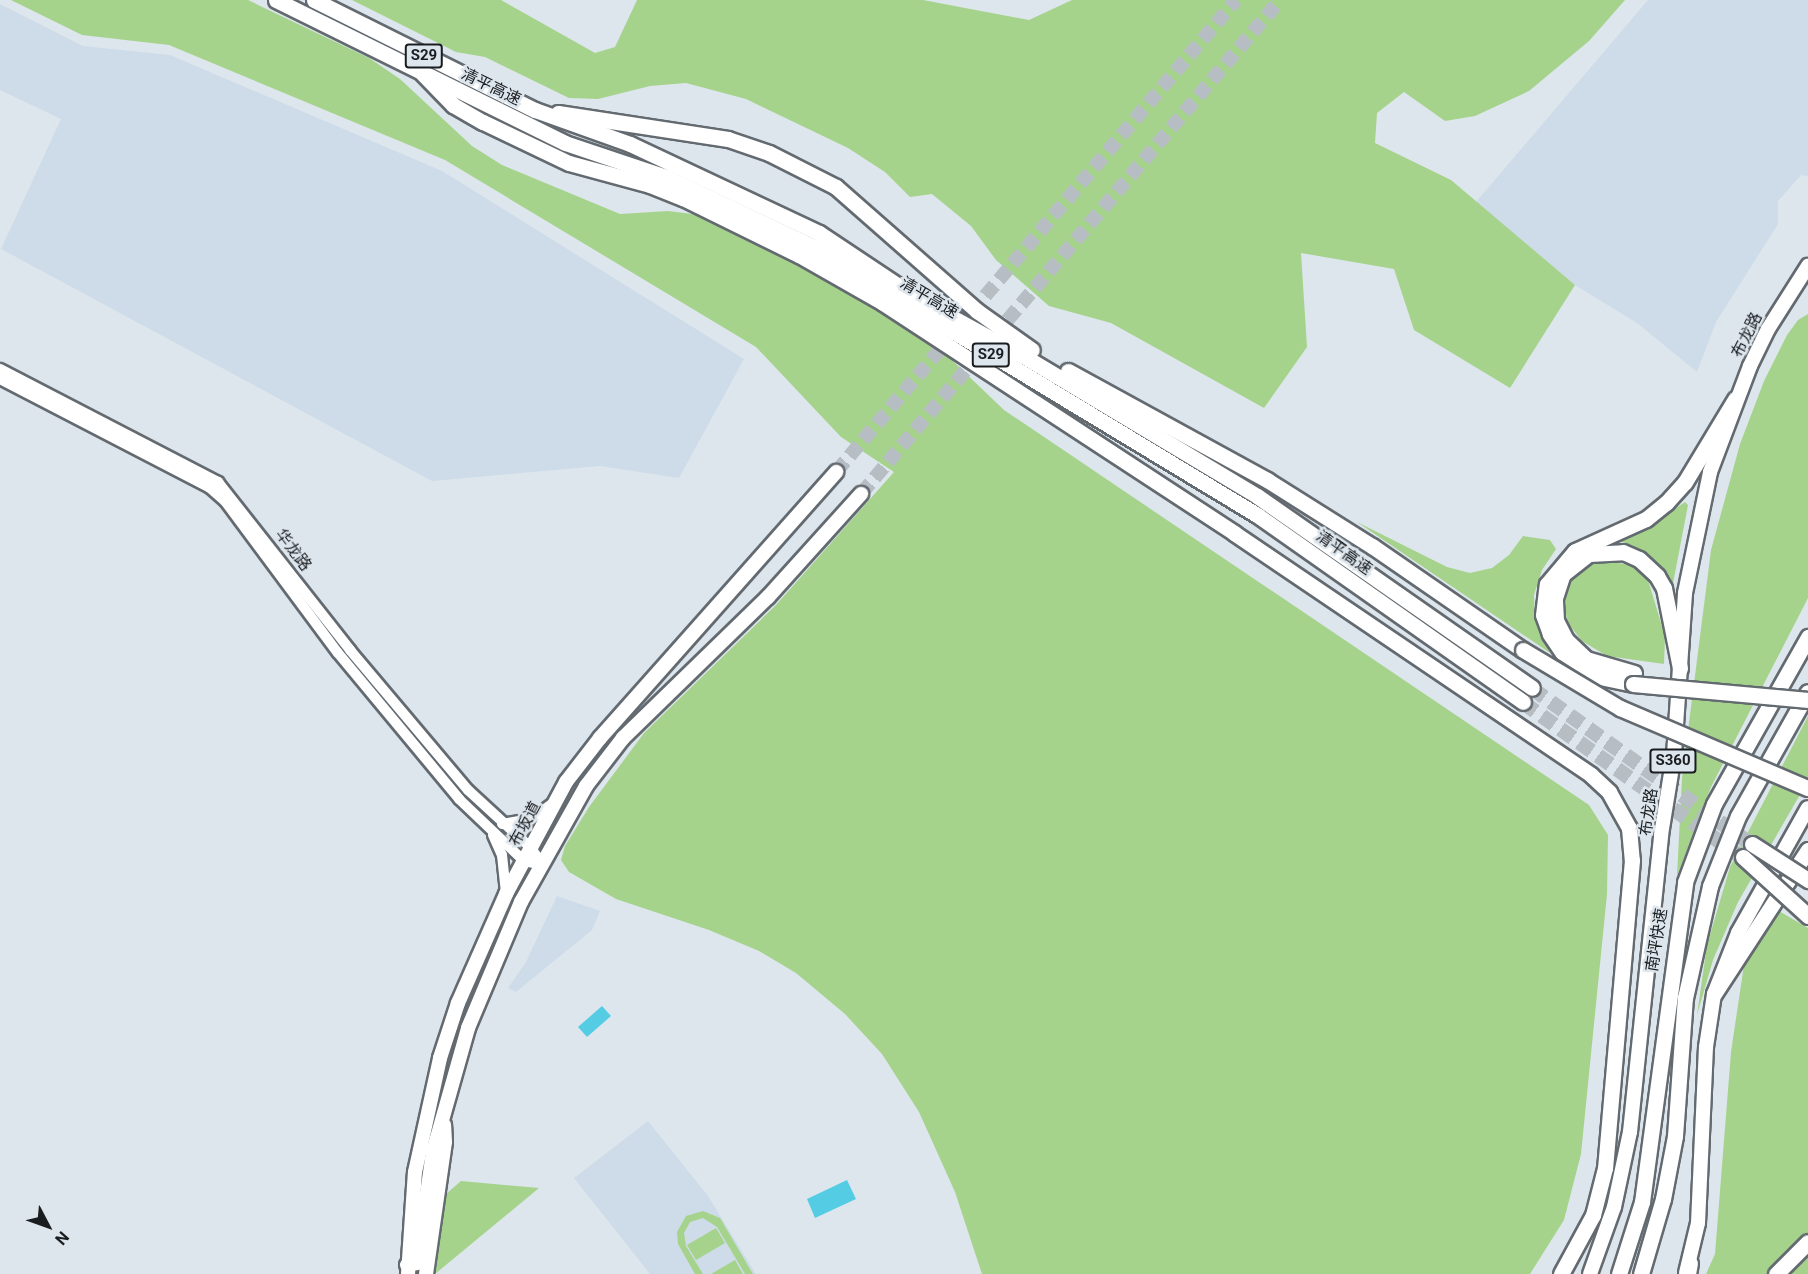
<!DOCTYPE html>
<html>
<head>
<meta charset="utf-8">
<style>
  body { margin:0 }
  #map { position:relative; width:1808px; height:1274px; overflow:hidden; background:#dde6ed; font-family:Roboto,"Noto Sans SC",sans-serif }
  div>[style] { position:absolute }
  .built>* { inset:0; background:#cddce8 }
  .green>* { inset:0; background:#a6d38b }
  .water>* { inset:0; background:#54cde4 }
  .major-tunnel>* { height:14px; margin-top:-7px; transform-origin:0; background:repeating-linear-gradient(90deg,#b6bec4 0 14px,transparent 0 21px) }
  .highway-tunnel>* { height:15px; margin-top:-7.5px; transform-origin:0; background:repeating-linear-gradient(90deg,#b6bec4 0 15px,transparent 0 23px) }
  .roads { filter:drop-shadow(2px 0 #636a70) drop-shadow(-2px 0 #636a70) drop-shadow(0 2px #636a70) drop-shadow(0 -2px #636a70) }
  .minor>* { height:10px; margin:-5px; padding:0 5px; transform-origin:5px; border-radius:5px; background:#fff }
  .major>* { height:14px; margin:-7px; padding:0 7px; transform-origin:7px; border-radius:7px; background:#fff }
  .highway>* { height:15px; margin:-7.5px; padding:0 7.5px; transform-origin:7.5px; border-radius:7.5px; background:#fff }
  .bridges { filter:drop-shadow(2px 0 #636a70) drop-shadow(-2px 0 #636a70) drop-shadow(0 2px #636a70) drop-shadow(0 -2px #636a70) }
  .highway-bridge>* { height:15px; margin:-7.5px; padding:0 7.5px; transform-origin:7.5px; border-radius:7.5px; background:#fff }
  span { translate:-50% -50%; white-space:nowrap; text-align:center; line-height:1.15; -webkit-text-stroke:5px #dde6ed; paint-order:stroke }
  .shield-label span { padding:2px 4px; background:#dde6ed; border:2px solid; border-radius:4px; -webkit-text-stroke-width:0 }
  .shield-label { font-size:15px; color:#1a1d20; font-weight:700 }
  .street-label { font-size:16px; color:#1a1d20 }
  .north { position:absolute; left:18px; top:1196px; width:60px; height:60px; -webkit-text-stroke:4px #dde6ed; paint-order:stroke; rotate:131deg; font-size:16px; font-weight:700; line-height:24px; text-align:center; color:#1a1d20 }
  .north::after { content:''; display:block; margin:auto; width:21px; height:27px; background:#1a1d20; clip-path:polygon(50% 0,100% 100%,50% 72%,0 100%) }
</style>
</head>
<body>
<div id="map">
  <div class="built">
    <div style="clip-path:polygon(1648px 0,1808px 0,1808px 176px,1801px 175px,1778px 201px,1778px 224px,1716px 322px,1697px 372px,1637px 323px,1575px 285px,1476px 202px)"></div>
    <div style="clip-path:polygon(0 4px,83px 46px,170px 55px,442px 171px,744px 359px,679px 478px,600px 466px,432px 481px,1px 249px,61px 119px,0 90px)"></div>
    <div style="clip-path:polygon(557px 896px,600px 911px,592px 930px,516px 992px,508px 988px,526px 962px)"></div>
    <div style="clip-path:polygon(648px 1121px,708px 1196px,756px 1274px,650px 1274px,574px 1178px)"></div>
  </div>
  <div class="green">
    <div style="clip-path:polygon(11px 0,248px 0,369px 58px,400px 79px,472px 146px,502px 165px,620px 214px,668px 211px,700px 215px,730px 226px,882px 308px,935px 344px,1004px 410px,1589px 805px,1608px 835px,1607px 894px,1581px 1154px,1564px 1220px,1530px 1274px,982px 1274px,955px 1192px,919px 1112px,882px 1054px,845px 1014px,796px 973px,759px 951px,709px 930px,616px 899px,569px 872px,561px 860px,565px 846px,589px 807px,644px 733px,776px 605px,894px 472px,841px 437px,756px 347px,445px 160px,169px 45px,82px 35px)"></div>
    <div style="clip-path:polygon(352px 0,501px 0,595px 53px,615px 47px,637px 0,923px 0,1029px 20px,1072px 0,1625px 0,1589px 41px,1529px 91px,1475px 116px,1445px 121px,1404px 92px,1377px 113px,1375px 143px,1451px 180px,1575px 285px,1510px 388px,1414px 330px,1394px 269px,1301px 253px,1307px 347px,1264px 408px,1111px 323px,1049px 306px,996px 260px,971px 226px,932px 194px,910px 197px,885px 172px,848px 148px,746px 99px,686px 83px,650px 86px,598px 99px,569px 98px,485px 57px,456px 52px)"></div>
    <div style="clip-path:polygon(1808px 314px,1808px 598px,1711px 787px,1677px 876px,1682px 778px,1711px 550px,1740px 444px,1764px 381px,1787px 335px,1798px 320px)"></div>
    <div style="clip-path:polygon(1685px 502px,1688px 505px,1671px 594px,1658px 564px,1645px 553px,1618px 540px,1657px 521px)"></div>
    <div style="clip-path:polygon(1357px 522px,1447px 567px,1470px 573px,1492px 568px,1509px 555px,1523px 536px,1550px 540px,1556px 549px,1542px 570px,1534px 595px,1535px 621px,1550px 653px)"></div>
    <div style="clip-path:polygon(1604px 560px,1633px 566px,1648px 580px,1665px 636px,1664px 664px,1607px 656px,1582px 641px,1567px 622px,1564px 597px,1570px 578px,1592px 562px)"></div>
    <div style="clip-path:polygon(1808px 716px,1808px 781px,1738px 902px,1713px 960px,1697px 1015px,1707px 945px,1730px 867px)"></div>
    <div style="clip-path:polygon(1777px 910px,1808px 928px,1808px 1274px,1706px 1274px,1715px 1254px,1731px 1052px,1748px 938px)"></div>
    <div style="clip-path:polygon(461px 1181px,539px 1188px,435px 1274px,446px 1194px)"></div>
    <div style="clip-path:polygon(703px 1211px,720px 1218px,753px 1274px,745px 1274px,717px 1227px,703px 1218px,690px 1222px,684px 1233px,686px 1246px,703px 1274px,695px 1274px,678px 1244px,677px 1232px,686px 1216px)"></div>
    <div style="clip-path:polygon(716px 1228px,725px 1243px,696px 1260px,687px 1245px)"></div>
    <div style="clip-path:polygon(735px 1260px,743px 1274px,711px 1274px)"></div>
  </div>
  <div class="water">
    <div style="clip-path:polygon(602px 1006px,611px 1016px,587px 1037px,578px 1027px)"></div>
    <div style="clip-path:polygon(847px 1180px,856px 1199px,815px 1218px,807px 1199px)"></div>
  </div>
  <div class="major-tunnel">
    <div style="left:994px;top:336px;width:441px;rotate:-49.6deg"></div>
    <div style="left:836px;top:472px;width:619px;rotate:-49.72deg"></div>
    <div style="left:861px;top:494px;width:185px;rotate:-49.8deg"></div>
  </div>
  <div class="highway-tunnel">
    <div style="left:1532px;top:688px;width:283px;rotate:35.4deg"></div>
    <div style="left:1523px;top:702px;width:282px;rotate:35.3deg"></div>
  </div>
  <div class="roads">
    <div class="minor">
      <div style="left:0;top:369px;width:246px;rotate:27.4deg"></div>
      <div style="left:218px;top:482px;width:214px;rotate:51.8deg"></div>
      <div style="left:350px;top:650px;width:183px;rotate:49.9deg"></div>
      <div style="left:468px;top:790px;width:86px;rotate:42.6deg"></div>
      <div style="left:531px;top:848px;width:21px;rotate:55deg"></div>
      <div style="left:0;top:379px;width:237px;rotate:27.4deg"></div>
      <div style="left:210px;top:488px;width:20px;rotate:41deg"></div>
      <div style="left:225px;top:501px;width:189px;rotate:53.4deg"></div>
      <div style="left:338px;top:653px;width:190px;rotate:50.3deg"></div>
      <div style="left:459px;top:799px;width:90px;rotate:43.6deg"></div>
      <div style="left:524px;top:861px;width:19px;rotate:12deg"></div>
      <div style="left:502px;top:824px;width:29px;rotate:-10deg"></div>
      <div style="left:531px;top:819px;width:26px;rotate:-36deg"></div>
      <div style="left:493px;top:835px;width:22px;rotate:66deg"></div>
      <div style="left:502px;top:855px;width:37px;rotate:84deg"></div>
    </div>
    <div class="major">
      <div style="left:407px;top:1265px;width:10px;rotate:-11deg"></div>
      <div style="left:417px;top:1263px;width:112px;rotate:-81.8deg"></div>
      <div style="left:433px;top:1152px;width:129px;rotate:-74.2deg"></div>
      <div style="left:468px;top:1028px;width:137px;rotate:-67.2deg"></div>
      <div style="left:521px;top:902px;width:133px;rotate:-60.7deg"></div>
      <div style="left:586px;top:786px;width:61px;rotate:-52.4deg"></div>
      <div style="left:623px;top:738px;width:202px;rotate:-44.2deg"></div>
      <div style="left:768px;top:597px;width:139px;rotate:-47.9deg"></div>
      <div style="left:1686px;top:1273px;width:51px;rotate:-76.5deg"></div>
      <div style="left:1698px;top:1223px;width:176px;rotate:-87.4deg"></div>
      <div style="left:1706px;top:1047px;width:54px;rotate:-81.4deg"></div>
      <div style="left:1714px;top:994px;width:66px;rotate:-68.5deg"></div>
      <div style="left:1738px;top:933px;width:143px;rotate:-60.8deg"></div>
      <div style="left:408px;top:1274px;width:102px;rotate:-86.1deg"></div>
      <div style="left:415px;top:1172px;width:117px;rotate:-77.6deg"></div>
      <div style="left:440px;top:1058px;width:58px;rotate:-71.9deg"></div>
      <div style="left:458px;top:1003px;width:119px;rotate:-66.2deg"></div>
      <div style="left:506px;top:894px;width:127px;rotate:-61.8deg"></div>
      <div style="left:566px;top:782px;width:56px;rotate:-52.3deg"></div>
      <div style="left:600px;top:738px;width:356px;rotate:-48.4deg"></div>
      <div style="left:426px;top:1274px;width:133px;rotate:-81.8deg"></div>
      <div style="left:445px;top:1142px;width:17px;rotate:-93deg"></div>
      <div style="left:1590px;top:1274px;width:71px;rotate:-70.3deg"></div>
      <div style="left:1614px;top:1207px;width:77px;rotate:-78deg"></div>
      <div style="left:1630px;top:1132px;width:299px;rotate:-84deg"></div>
      <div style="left:1661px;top:835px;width:81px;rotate:-80.8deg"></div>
      <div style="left:1674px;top:755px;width:162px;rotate:-86.1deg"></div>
      <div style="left:1685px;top:593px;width:124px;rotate:-78.3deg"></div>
      <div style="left:1710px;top:472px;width:113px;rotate:-69.3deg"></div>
      <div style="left:1750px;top:366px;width:41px;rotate:-64.1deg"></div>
      <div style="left:1768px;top:329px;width:75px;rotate:-57.6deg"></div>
    </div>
    <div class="highway">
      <div style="left:276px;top:0;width:322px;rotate:26.3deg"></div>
      <div style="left:565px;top:143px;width:107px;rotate:18.6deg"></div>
      <div style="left:666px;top:177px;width:164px;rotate:25.3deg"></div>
      <div style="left:814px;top:247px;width:518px;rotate:31.17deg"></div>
      <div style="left:1257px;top:515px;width:325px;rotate:35.1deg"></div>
      <div style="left:314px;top:0;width:247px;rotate:26.5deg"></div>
      <div style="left:535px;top:110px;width:101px;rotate:19.7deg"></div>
      <div style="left:630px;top:144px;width:209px;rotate:25.2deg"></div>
      <div style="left:819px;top:233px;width:115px;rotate:33.7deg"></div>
      <div style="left:915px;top:297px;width:131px;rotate:28.7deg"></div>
      <div style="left:1030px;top:360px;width:265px;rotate:30.9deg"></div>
      <div style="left:1257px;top:496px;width:335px;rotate:34.9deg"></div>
      <div style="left:422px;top:73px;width:45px;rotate:45.9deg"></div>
      <div style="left:453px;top:105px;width:34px;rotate:30deg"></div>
      <div style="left:483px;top:122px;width:95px;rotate:25.5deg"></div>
      <div style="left:569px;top:163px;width:84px;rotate:15.2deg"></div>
      <div style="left:650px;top:185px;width:35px;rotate:22deg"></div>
      <div style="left:683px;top:198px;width:129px;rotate:26.2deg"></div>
      <div style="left:799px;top:255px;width:97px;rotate:29.7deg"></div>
      <div style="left:883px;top:303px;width:420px;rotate:33.2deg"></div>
      <div style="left:1234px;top:533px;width:431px;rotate:34.1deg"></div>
      <div style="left:1591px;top:775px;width:25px;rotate:43deg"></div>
      <div style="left:1609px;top:792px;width:41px;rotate:60.9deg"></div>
      <div style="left:1629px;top:828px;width:32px;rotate:85deg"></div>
      <div style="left:1632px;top:860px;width:309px;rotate:95deg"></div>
      <div style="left:1605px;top:1168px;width:49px;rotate:104.3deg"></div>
      <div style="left:1593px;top:1215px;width:67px;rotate:118.5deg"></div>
      <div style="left:558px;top:113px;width:172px;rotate:8.7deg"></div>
      <div style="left:728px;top:139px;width:43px;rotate:18.9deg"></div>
      <div style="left:769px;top:153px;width:75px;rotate:26.9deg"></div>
      <div style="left:836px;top:187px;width:188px;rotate:41.3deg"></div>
      <div style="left:977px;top:311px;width:67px;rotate:35.3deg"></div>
      <div style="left:1068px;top:371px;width:227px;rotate:28.7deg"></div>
      <div style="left:1267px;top:480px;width:124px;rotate:32.2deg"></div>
      <div style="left:1372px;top:546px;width:183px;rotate:34.6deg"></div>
      <div style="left:1634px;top:673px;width:50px;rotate:-163.7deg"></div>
      <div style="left:1586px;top:659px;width:28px;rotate:-136deg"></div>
      <div style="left:1566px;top:640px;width:22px;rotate:-117deg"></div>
      <div style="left:1556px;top:620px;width:22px;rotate:-93deg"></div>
      <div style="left:1555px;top:598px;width:25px;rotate:-72deg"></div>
      <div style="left:1563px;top:574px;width:33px;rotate:-38deg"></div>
      <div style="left:1589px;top:554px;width:34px;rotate:-3deg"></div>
      <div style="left:1623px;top:552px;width:17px;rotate:24deg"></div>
      <div style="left:1639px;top:559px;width:25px;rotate:43deg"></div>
      <div style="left:1657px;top:576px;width:14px;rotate:60deg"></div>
      <div style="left:1664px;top:588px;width:82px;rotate:78.7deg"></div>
      <div style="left:1633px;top:684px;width:34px;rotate:-168deg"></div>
      <div style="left:1600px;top:677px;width:45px;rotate:-146.7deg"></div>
      <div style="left:1562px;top:652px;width:22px;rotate:-124deg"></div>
      <div style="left:1550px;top:634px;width:20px;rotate:-110deg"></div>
      <div style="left:1543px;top:615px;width:31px;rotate:-83deg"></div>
      <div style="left:1547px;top:584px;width:43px;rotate:-49.7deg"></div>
      <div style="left:1575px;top:551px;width:78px;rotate:-24.3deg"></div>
      <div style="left:1646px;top:519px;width:26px;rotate:-39deg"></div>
      <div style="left:1666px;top:503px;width:28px;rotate:-48deg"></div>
      <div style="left:1685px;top:482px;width:97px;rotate:-58.9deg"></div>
      <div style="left:1714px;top:994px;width:172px;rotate:-56.9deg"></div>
      <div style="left:1619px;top:1274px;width:76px;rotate:-72.3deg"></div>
      <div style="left:1642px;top:1202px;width:323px;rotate:-82.3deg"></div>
      <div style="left:1685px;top:882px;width:83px;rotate:-69.6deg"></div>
      <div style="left:1714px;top:804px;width:192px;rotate:-60.6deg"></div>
      <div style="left:1641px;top:1274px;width:78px;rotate:-73.7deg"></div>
      <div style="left:1663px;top:1199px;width:64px;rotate:-79.2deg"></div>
      <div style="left:1675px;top:1136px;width:138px;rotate:-85.9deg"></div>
      <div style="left:1685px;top:998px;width:115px;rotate:-77.4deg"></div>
      <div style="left:1710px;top:886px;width:75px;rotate:-68.2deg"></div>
      <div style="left:1738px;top:816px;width:142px;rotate:-60.6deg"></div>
      <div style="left:1688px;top:1274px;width:11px;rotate:-80deg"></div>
      <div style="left:1776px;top:1274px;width:45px;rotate:-45deg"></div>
    </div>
  </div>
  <div class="bridges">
    <div class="highway-bridge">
      <div style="left:1523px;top:650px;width:113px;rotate:30.9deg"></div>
      <div style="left:1620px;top:708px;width:204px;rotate:23.1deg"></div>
      <div style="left:1633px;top:684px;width:176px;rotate:5.2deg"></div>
      <div style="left:1752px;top:844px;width:67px;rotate:32.7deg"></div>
      <div style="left:1743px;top:857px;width:88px;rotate:42.2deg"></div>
    </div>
  </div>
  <div class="shield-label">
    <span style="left:424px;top:56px">S29</span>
    <span style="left:991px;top:355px">S29</span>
    <span style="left:1673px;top:761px">S360</span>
  </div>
  <div class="street-label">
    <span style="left:491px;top:87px;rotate:26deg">清平高速</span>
    <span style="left:929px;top:298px;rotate:31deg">清平高速</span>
    <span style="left:1747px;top:335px;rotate:-63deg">布龙路</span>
    <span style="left:293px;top:550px;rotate:53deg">华龙路</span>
    <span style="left:1344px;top:553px;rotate:35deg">清平高速</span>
    <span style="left:1649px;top:812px;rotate:-82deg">布龙路</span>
    <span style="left:525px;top:824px;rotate:-62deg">布坂道</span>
    <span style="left:1657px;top:940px;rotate:-81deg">南坪快速</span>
  </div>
  <div class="north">N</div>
</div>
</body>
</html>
